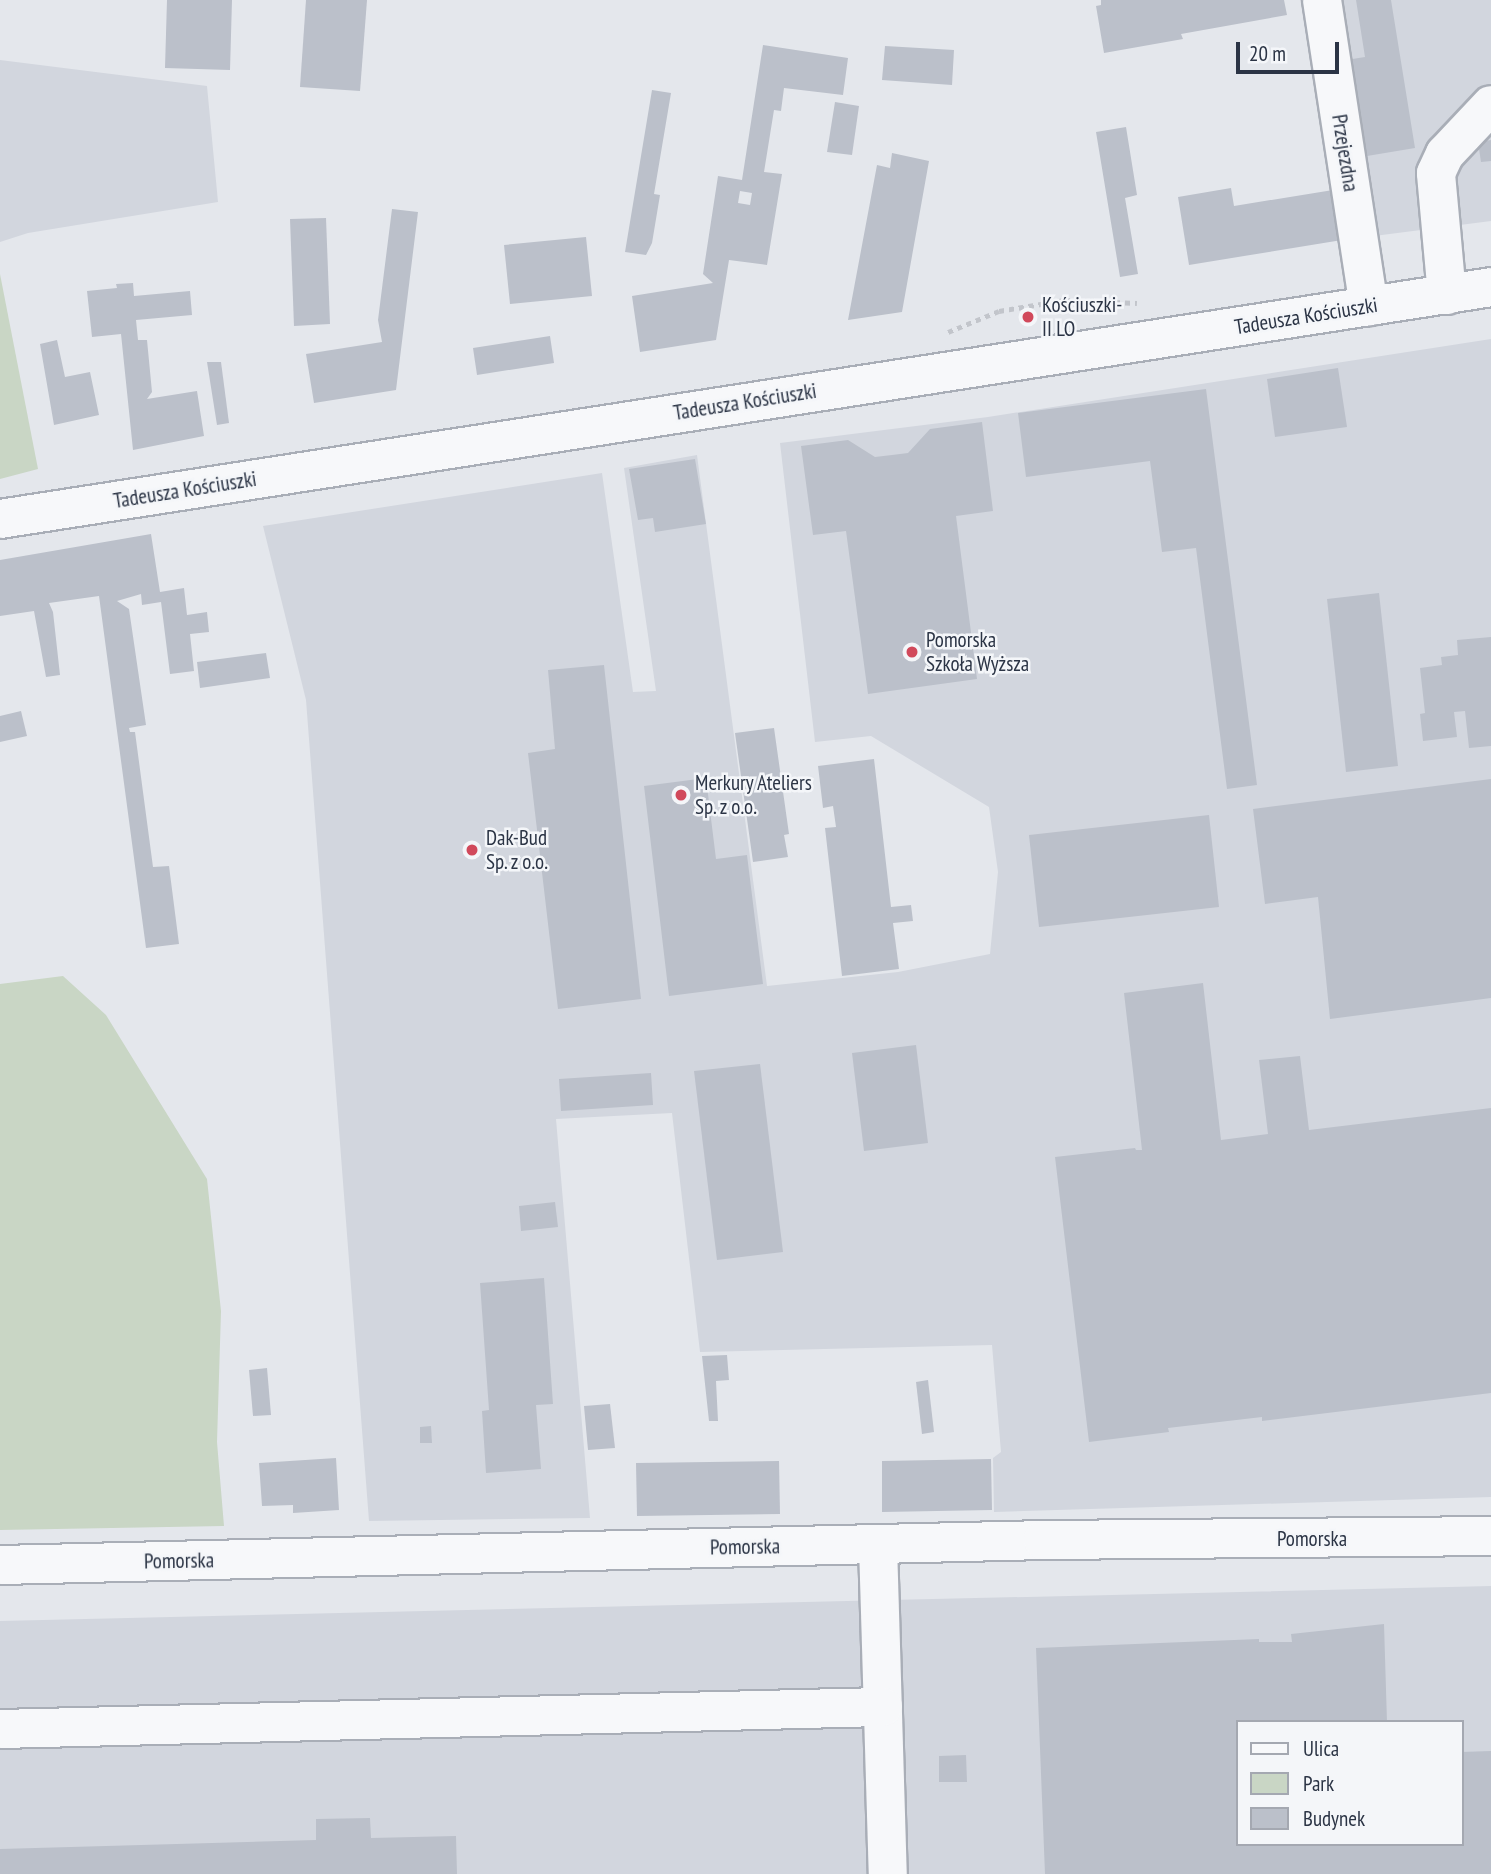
<!DOCTYPE html>
<html>
<head>
<meta charset="utf-8">
<style>
  body { margin:0 }
  #map { position:relative; width:1491px; height:1874px; overflow:hidden; background:#e4e7ec; font-family:"PT Sans Narrow",sans-serif }
  div>[style] { position:absolute }
  .built>* { inset:0; background:#d2d6de }
  .green>* { inset:0; background:#c9d6c5 }
  .building>* { inset:0; background:#bbc0ca }
  .path>* { height:4.5px; margin-top:-2.25px; transform-origin:0; background:repeating-linear-gradient(90deg,#c2c5cb 0 5px,transparent 0 10px) }
  .roads { filter:drop-shadow(2px 0 #a9aeb7) drop-shadow(-2px 0 #a9aeb7) drop-shadow(0 2px #a9aeb7) drop-shadow(0 -2px #a9aeb7) }
  .minor>* { height:38px; margin:-19px; padding:0 19px; transform-origin:19px; border-radius:19px; background:#f7f8fa }
  .dots>* { width:19px; height:19px; translate:-50% -50%; box-sizing:border-box; border:4px solid #f4f6f9; border-radius:50% }
  span { translate:-50% -50%; white-space:nowrap; text-align:center; line-height:1.15; -webkit-text-stroke:5px #f4f6f9; paint-order:stroke }
  .street-label { font-size:21px; color:#2b3445 }
  .poi-label { font-size:21px; color:#2b3445 }
  .left { translate:0 -50%; text-align:left }
  .legend { position:absolute; left:1236px; top:1720px; width:228px; height:126px; box-sizing:border-box; background:#f4f6f9; border:2px solid #a4a8b1; margin:0; padding:9px 12px; list-style:none; font-size:21px; color:#2b3445 }
  .legend li { display:flex; align-items:center; gap:14px; height:35px }
  .legend b { width:35px; border:2px solid #a4a8b1 }
  .scale { position:absolute; left:1236px; top:42px; width:103px; height:32px; box-sizing:border-box; border:4px solid #2b3445; border-top:0; padding-left:9px; font-size:21px; line-height:24px; white-space:nowrap; color:#2b3445; -webkit-text-stroke:5px #f4f6f9; paint-order:stroke }
</style>
</head>
<body>
<div id="map">
  <div class="built">
    <div style="clip-path:polygon(1336px 0,1491px 0,1491px 221px,1374px 236px)"></div>
    <div style="clip-path:polygon(0 60px,207px 86px,218px 202px,28px 233px,0 242px)"></div>
    <div style="clip-path:polygon(1491px 339px,1491px 1497px,994px 1512px,993px 1458px,1001px 1452px,992px 1345px,700px 1352px,672px 1113px,556px 1119px,590px 1518px,369px 1521px,306px 700px,263px 526px,602px 473px,633px 692px,656px 691px,624px 468px,697px 455px,767px 986px,898px 972px,990px 954px,998px 872px,989px 807px,871px 736px,815px 742px,780px 443px,988px 417px)"></div>
    <div style="clip-path:polygon(evenodd,1491px 1586px,1491px 1874px,0 1874px,0 1621px,1491px 1586px,1237px 1722px,1461px 1722px,1461px 1844px,1237px 1844px,1237px 1722px)"></div>
  </div>
  <div class="green">
    <div style="clip-path:polygon(0 274px,38px 469px,0 479px)"></div>
    <div style="clip-path:polygon(63px 976px,106px 1015px,207px 1179px,221px 1311px,217px 1442px,224px 1526px,0 1530px,0 984px)"></div>
  </div>
  <div class="building">
    <div style="clip-path:polygon(167px 0,232px 0,230px 70px,165px 68px)"></div>
    <div style="clip-path:polygon(306px 0,367px 0,360px 91px,300px 87px)"></div>
    <div style="clip-path:polygon(1101px 0,1284px 0,1287px 15px,1181px 34px,1183px 39px,1104px 53px,1096px 6px,1101px 5px)"></div>
    <div style="clip-path:polygon(1356px 0,1391px 0,1415px 148px,1361px 157px,1346px 60px,1365px 57px)"></div>
    <div style="clip-path:polygon(evenodd,763px 45px,848px 58px,843px 95px,784px 88px,781px 111px,774px 110px,764px 172px,782px 174px,767px 265px,729px 260px,716px 340px,640px 352px,632px 296px,713px 283px,703px 274px,718px 176px,742px 180px,763px 45px,740px 191px,752px 193px,750px 205px,738px 203px,740px 191px)"></div>
    <div style="clip-path:polygon(885px 46px,954px 50px,952px 85px,882px 80px)"></div>
    <div style="clip-path:polygon(652px 90px,671px 93px,654px 194px,660px 195px,652px 243px,646px 255px,625px 252px)"></div>
    <div style="clip-path:polygon(835px 102px,859px 106px,852px 155px,827px 152px)"></div>
    <div style="clip-path:polygon(1126px 127px,1137px 195px,1125px 198px,1138px 274px,1120px 277px,1096px 132px)"></div>
    <div style="clip-path:polygon(1491px 140px,1491px 161px,1481px 162px,1478px 142px)"></div>
    <div style="clip-path:polygon(892px 153px,929px 161px,902px 312px,848px 320px,877px 165px,890px 168px)"></div>
    <div style="clip-path:polygon(1231px 188px,1234px 206px,1333px 190px,1342px 240px,1189px 265px,1178px 197px)"></div>
    <div style="clip-path:polygon(392px 209px,418px 212px,396px 390px,314px 403px,306px 354px,382px 342px,378px 320px)"></div>
    <div style="clip-path:polygon(326px 218px,330px 324px,294px 326px,290px 219px)"></div>
    <div style="clip-path:polygon(586px 237px,592px 296px,510px 304px,504px 245px)"></div>
    <div style="clip-path:polygon(133px 283px,134px 296px,190px 291px,192px 315px,136px 320px,138px 340px,147px 340px,152px 392px,147px 399px,197px 391px,204px 436px,133px 450px,121px 334px,92px 337px,87px 291px,117px 288px,116px 284px)"></div>
    <div style="clip-path:polygon(550px 336px,554px 363px,477px 375px,473px 348px)"></div>
    <div style="clip-path:polygon(57px 340px,65px 377px,90px 372px,99px 415px,54px 425px,40px 344px)"></div>
    <div style="clip-path:polygon(207px 362px,221px 362px,229px 423px,217px 425px)"></div>
    <div style="clip-path:polygon(1338px 368px,1347px 427px,1275px 437px,1267px 379px)"></div>
    <div style="clip-path:polygon(1206px 389px,1257px 785px,1227px 789px,1196px 548px,1162px 552px,1150px 461px,1026px 477px,1018px 413px)"></div>
    <div style="clip-path:polygon(982px 422px,993px 511px,956px 516px,977px 679px,868px 694px,846px 531px,813px 535px,801px 446px,848px 440px,875px 457px,892px 455px,908px 453px,930px 429px)"></div>
    <div style="clip-path:polygon(695px 459px,706px 524px,655px 532px,653px 518px,638px 520px,629px 469px)"></div>
    <div style="clip-path:polygon(151px 534px,160px 592px,184px 588px,187px 615px,207px 612px,209px 632px,190px 634px,194px 671px,170px 674px,161px 602px,142px 605px,141px 594px,117px 601px,129px 609px,146px 725px,129px 728px,130px 732px,135px 732px,153px 867px,169px 866px,179px 944px,146px 948px,99px 596px,49px 603px,53px 612px,60px 675px,46px 677px,34px 611px,0 616px,0 560px)"></div>
    <div style="clip-path:polygon(1379px 593px,1398px 766px,1346px 772px,1327px 599px)"></div>
    <div style="clip-path:polygon(1491px 637px,1491px 746px,1469px 748px,1465px 711px,1454px 712px,1457px 737px,1423px 741px,1420px 714px,1425px 713px,1420px 668px,1442px 665px,1441px 657px,1458px 655px,1457px 640px)"></div>
    <div style="clip-path:polygon(266px 653px,270px 678px,200px 688px,197px 662px)"></div>
    <div style="clip-path:polygon(604px 665px,641px 999px,558px 1009px,528px 753px,555px 749px,548px 670px)"></div>
    <div style="clip-path:polygon(21px 711px,27px 736px,0 742px,0 716px)"></div>
    <div style="clip-path:polygon(774px 728px,789px 834px,784px 835px,788px 857px,753px 862px,735px 733px)"></div>
    <div style="clip-path:polygon(874px 759px,891px 907px,911px 905px,913px 921px,893px 923px,899px 969px,842px 976px,825px 828px,836px 827px,833px 806px,823px 808px,818px 766px)"></div>
    <div style="clip-path:polygon(706px 778px,716px 859px,747px 855px,763px 984px,669px 996px,644px 786px)"></div>
    <div style="clip-path:polygon(1491px 779px,1491px 998px,1330px 1019px,1318px 897px,1265px 904px,1253px 809px)"></div>
    <div style="clip-path:polygon(1209px 815px,1219px 907px,1039px 927px,1029px 835px)"></div>
    <div style="clip-path:polygon(1203px 983px,1221px 1140px,1268px 1134px,1259px 1060px,1300px 1056px,1309px 1130px,1491px 1108px,1491px 1393px,1262px 1421px,1262px 1417px,1168px 1428px,1169px 1432px,1089px 1442px,1055px 1157px,1135px 1148px,1136px 1150px,1142px 1150px,1124px 993px)"></div>
    <div style="clip-path:polygon(916px 1045px,928px 1143px,864px 1151px,852px 1053px)"></div>
    <div style="clip-path:polygon(760px 1064px,783px 1252px,717px 1260px,694px 1071px)"></div>
    <div style="clip-path:polygon(651px 1073px,653px 1105px,561px 1111px,559px 1079px)"></div>
    <div style="clip-path:polygon(555px 1202px,558px 1227px,521px 1231px,519px 1206px)"></div>
    <div style="clip-path:polygon(544px 1278px,553px 1404px,536px 1405px,541px 1469px,486px 1473px,482px 1411px,489px 1410px,480px 1283px)"></div>
    <div style="clip-path:polygon(727px 1355px,729px 1380px,716px 1381px,718px 1421px,709px 1421px,702px 1356px)"></div>
    <div style="clip-path:polygon(267px 1368px,271px 1415px,253px 1416px,249px 1370px)"></div>
    <div style="clip-path:polygon(928px 1380px,934px 1432px,922px 1434px,916px 1382px)"></div>
    <div style="clip-path:polygon(610px 1404px,615px 1448px,588px 1450px,584px 1406px)"></div>
    <div style="clip-path:polygon(431px 1426px,432px 1443px,420px 1443px,420px 1427px)"></div>
    <div style="clip-path:polygon(336px 1458px,339px 1510px,293px 1513px,293px 1505px,262px 1506px,259px 1463px)"></div>
    <div style="clip-path:polygon(991px 1459px,992px 1510px,882px 1512px,882px 1461px)"></div>
    <div style="clip-path:polygon(779px 1461px,780px 1514px,637px 1516px,636px 1463px)"></div>
    <div style="clip-path:polygon(1384px 1624px,1387px 1722px,1237px 1722px,1237px 1844px,1461px 1844px,1461px 1752px,1491px 1751px,1491px 1874px,1045px 1874px,1036px 1648px,1259px 1639px,1259px 1642px,1292px 1642px,1291px 1634px)"></div>
    <div style="clip-path:polygon(966px 1755px,967px 1782px,939px 1782px,939px 1756px)"></div>
    <div style="clip-path:polygon(370px 1818px,371px 1838px,456px 1836px,457px 1874px,0 1874px,0 1849px,316px 1840px,316px 1819px)"></div>
  </div>
  <div class="path">
    <div style="left:948px;top:332px;width:55px;rotate:-22.4deg"></div>
    <div style="left:999px;top:311px;width:67px;rotate:-9.5deg"></div>
    <div style="left:1065px;top:300px;width:72px;rotate:2.4deg"></div>
  </div>
  <div class="roads">
    <div class="minor">
      <div style="left:1322px;top:0;width:310px;rotate:81.3deg"></div>
      <div style="left:1447px;top:295px;width:122px;rotate:-95.2deg"></div>
      <div style="left:1436px;top:173px;width:21px;rotate:-65deg"></div>
      <div style="left:1445px;top:154px;width:67px;rotate:-46.8deg"></div>
      <div style="left:0;top:519px;width:1509px;rotate:-8.84deg"></div>
      <div style="left:878px;top:1545px;width:329px;rotate:88.3deg"></div>
      <div style="left:0;top:1565px;width:1043px;rotate:-1.37deg"></div>
      <div style="left:1043px;top:1540px;width:448px;rotate:-0.5deg"></div>
      <div style="left:0;top:1729px;width:883px;rotate:-1.43deg"></div>
    </div>
  </div>
  <div class="dots">
    <div style="left:1028px;top:317px;background:#d1495b"></div>
    <div style="left:912px;top:652px;background:#d1495b"></div>
    <div style="left:681px;top:795px;background:#d1495b"></div>
    <div style="left:472px;top:850px;background:#d1495b"></div>
  </div>
  <div class="street-label">
    <span style="left:1345px;top:153px;rotate:81deg">Przejezdna</span>
    <span style="left:1306px;top:316px;rotate:-9deg">Tadeusza Kościuszki</span>
    <span style="left:745px;top:402px;rotate:-9deg">Tadeusza Kościuszki</span>
    <span style="left:185px;top:490px;rotate:-9deg">Tadeusza Kościuszki</span>
    <span style="left:1312px;top:1539px">Pomorska</span>
    <span style="left:745px;top:1547px;rotate:-1deg">Pomorska</span>
    <span style="left:179px;top:1561px;rotate:-1deg">Pomorska</span>
  </div>
  <div class="poi-label">
    <span class="left" style="left:1042px;top:317px">Kościuszki-<br>II LO</span>
    <span class="left" style="left:926px;top:652px">Pomorska<br>Szkoła Wyższa</span>
    <span class="left" style="left:695px;top:795px">Merkury Ateliers<br>Sp. z o.o.</span>
    <span class="left" style="left:486px;top:850px">Dak-Bud<br>Sp. z o.o.</span>
  </div>
  <ul class="legend">
  <li><b style="height:9px;background:#f7f8fa"></b>Ulica</li>
  <li><b style="height:19px;background:#c9d6c5"></b>Park</li>
  <li><b style="height:19px;background:#bbc0ca"></b>Budynek</li>
  </ul>
  <div class="scale">20 m</div>
</div>
</body>
</html>
